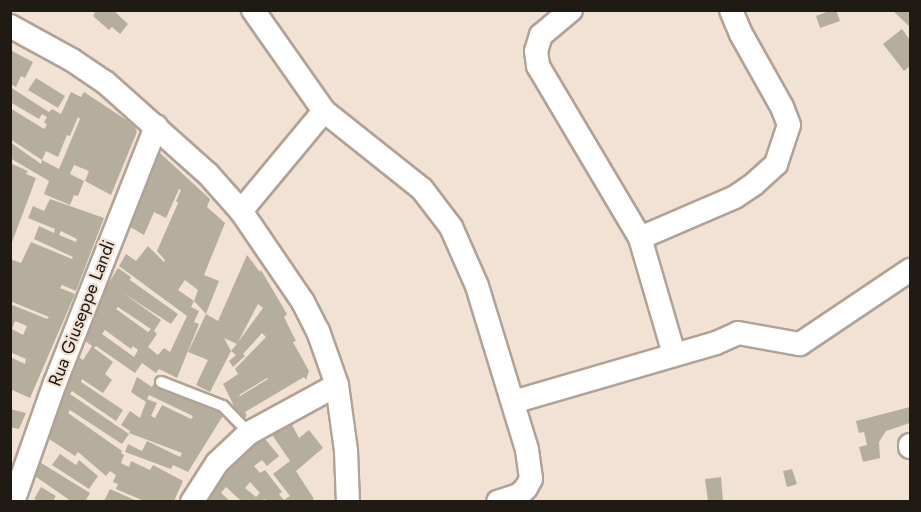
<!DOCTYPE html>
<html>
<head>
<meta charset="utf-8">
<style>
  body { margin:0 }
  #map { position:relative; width:921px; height:512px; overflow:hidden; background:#f2e2d4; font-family:Jost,sans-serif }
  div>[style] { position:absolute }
  .building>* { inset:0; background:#b6ae9d }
  .roads { filter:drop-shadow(2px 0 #b2a295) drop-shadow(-2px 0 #b2a295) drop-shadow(0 2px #b2a295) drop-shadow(0 -2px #b2a295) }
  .service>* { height:10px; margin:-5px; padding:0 5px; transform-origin:5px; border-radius:5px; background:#fff }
  .minor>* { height:22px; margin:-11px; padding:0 11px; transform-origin:11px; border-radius:11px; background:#fff }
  span { translate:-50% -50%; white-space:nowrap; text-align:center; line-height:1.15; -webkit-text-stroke:4.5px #f2e2d4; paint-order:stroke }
  .street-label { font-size:18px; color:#201a15 }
  .frame { position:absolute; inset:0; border:12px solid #201a15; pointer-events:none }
</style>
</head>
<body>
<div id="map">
  <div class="building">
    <div style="clip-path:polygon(92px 10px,113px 10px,128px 24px,120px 34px,112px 27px,109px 30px,93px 16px,95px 13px)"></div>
    <div style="clip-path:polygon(832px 10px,836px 10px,840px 21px,820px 28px,816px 16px)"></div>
    <div style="clip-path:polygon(892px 10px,910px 10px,910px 27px)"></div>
    <div style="clip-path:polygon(902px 29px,910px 40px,910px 66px,904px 71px,883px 44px)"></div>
    <div style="clip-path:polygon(12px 51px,33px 62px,25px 78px,21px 76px,16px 87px,10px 84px)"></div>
    <div style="clip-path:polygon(36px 78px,65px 96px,58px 108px,28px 90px)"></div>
    <div style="clip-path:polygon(10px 87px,49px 112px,52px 109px,61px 114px,71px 92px,81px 97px,84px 92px,134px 125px,137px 132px,111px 195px,85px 181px,89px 171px,74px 165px,70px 174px,84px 181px,78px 196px,74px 195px,70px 205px,44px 194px,49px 181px,10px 158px,10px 142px,41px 164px,42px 160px,59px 169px,80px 119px,78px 117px,70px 136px,67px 135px,58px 157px,46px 151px,42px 160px,10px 139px,10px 108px,44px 129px,47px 125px,44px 122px,47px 117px,42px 114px,39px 119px,10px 102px)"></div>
    <div style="clip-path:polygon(evenodd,160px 153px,210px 199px,207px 207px,225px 223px,204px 275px,219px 281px,206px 314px,194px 301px,191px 307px,199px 311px,194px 322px,199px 324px,177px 378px,159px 369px,156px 373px,142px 363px,135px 373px,96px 346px,94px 348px,113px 362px,105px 374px,112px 380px,103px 393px,82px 379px,81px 382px,123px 410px,116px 421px,72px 391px,70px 394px,129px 434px,122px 444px,70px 410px,68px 413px,122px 451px,121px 453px,124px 455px,121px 463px,129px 467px,131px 461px,150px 470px,153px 465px,183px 481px,174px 501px,144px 501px,116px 489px,118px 484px,113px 482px,116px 475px,110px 471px,106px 476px,78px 452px,75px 456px,40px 433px,76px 355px,83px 360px,92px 346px,81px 338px,86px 323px,96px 310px,93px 308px,118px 268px,131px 277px,130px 280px,178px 314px,171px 324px,123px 293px,161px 320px,154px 331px,157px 334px,148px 347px,158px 355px,164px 348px,170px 352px,187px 316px,119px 266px,126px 254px,136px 261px,148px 246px,164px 262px,165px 260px,157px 251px,178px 203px,176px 201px,181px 190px,179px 189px,166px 218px,154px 212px,144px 235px,122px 222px,151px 154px,160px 153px,185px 280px,198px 290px,194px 301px,178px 290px,185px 280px,160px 153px,118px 307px,151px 329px,148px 332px,116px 309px,118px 307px,160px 153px,105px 330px,131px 349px,133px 346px,138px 350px,134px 357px,102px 334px,105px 330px)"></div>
    <div style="clip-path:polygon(10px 163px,28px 171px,26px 174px,36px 178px,11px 245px)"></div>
    <div style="clip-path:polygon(evenodd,50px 199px,104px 218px,76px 291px,62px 285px,60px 288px,75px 294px,30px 398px,10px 389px,10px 357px,25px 364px,26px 359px,10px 352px,10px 304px,47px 319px,49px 317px,10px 301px,10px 259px,21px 263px,31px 242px,72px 259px,73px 257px,34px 239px,39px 226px,54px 233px,55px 229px,28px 218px,33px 206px,44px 211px,50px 199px,61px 231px,77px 239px,76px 242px,59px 235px,61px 231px,50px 199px,15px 321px,27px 326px,23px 335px,12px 329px,15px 321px)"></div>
    <div style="clip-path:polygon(evenodd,247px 255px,260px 272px,261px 270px,287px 314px,284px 317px,296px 341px,293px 342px,309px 371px,306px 380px,304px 377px,245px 412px,247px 416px,241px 420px,223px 384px,238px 374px,235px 369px,266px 337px,262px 333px,243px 354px,245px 356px,233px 367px,229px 361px,236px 355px,231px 351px,236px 345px,263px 308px,258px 304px,237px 344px,224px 338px,231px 351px,210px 392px,196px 385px,208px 360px,188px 352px,206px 314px,218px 321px,247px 255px,267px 378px,268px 379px,240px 396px,239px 395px,267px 378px)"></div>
    <div style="clip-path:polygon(evenodd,137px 377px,152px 387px,155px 381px,224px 414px,188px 472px,173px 465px,171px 469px,125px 452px,128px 444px,142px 451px,147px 441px,180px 457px,182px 453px,129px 433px,130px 431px,121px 425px,130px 411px,140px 418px,146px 402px,131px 392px,137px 377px,149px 395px,193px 416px,191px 419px,162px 405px,155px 418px,151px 416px,157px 403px,147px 399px,149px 395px)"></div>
    <div style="clip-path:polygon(910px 407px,910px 423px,886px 431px,879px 442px,880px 458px,863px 462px,859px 447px,867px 445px,864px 432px,859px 433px,856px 421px)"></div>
    <div style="clip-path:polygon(10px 409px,26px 413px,19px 429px,10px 427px)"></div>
    <div style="clip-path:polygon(evenodd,287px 415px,299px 438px,309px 430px,323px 448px,296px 471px,314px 499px,311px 501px,267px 501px,265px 499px,262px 501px,241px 501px,226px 487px,221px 493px,230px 501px,202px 501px,217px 479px,261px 434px,279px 456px,267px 466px,262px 460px,254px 466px,260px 473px,265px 470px,282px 492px,279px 494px,284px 500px,290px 496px,273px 474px,290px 461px,266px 426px,287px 415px,250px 482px,260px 493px,256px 497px,245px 488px,250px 482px)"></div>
    <div style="clip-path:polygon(60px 454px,76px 465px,79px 460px,98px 476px,89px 489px,52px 465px)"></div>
    <div style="clip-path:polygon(33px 458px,90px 493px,86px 500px,88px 501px,71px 501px,26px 470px)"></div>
    <div style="clip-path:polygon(792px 469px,797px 484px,787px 487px,783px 471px)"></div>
    <div style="clip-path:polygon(721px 477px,723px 501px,708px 501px,705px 479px)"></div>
    <div style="clip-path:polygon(41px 487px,56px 496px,53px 501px,39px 501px,34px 499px)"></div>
    <div style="clip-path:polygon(110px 489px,137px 501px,104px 501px)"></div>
  </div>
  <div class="roads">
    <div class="service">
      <div style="left:161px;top:382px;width:66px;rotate:21.2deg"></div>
      <div style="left:223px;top:406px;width:37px;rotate:46deg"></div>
    </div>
    <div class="minor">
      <div style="left:253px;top:10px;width:123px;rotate:54.9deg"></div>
      <div style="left:324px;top:111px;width:125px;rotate:38.5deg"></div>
      <div style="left:422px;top:189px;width:48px;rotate:52.7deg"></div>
      <div style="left:451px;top:227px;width:64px;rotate:66.2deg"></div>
      <div style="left:477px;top:286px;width:171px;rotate:73deg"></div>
      <div style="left:527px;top:450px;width:29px;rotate:82deg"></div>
      <div style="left:531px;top:479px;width:10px;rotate:119deg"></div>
      <div style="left:526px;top:488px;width:10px;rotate:135deg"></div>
      <div style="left:519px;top:495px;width:22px;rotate:162deg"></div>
      <div style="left:571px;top:10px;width:39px;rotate:140deg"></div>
      <div style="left:541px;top:35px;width:17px;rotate:107deg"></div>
      <div style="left:536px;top:51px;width:15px;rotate:82deg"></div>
      <div style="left:538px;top:66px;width:200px;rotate:59.3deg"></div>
      <div style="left:10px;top:26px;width:71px;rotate:28.7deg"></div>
      <div style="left:72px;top:60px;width:40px;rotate:34deg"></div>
      <div style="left:105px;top:82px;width:138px;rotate:41.8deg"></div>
      <div style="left:208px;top:174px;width:50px;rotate:48.3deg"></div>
      <div style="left:241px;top:211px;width:110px;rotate:55.7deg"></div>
      <div style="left:303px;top:302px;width:33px;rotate:63deg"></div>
      <div style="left:318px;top:331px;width:57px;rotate:70.6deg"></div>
      <div style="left:337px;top:385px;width:67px;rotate:82.2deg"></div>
      <div style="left:346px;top:451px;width:51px;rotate:87.8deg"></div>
      <div style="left:241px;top:211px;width:130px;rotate:-50.3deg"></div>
      <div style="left:674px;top:354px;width:121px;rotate:-106.3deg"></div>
      <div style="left:640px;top:238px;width:103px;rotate:-23.3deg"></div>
      <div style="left:735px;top:197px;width:23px;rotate:-34deg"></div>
      <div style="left:754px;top:184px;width:30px;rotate:-42deg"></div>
      <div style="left:776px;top:164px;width:41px;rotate:-71.6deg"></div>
      <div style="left:789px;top:125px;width:19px;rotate:-111deg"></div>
      <div style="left:782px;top:107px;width:84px;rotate:-119.3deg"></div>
      <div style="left:741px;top:34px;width:26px;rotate:-113deg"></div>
      <div style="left:513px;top:402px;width:211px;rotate:-16.2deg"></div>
      <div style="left:716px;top:343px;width:24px;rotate:-24deg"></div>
      <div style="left:738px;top:333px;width:63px;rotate:10.1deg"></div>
      <div style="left:800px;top:344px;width:133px;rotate:-33.9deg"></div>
      <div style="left:910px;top:445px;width:2px;rotate:90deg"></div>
      <div style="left:13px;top:502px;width:126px;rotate:-70.6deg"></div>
      <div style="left:55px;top:383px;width:276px;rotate:-68.5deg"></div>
      <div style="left:192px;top:502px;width:46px;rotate:-57.3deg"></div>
      <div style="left:217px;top:463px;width:44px;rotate:-43.2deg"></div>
      <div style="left:249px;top:433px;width:100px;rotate:-28.6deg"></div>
    </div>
  </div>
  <div class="street-label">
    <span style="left:82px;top:313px;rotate:-69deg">Rua Giuseppe Landi</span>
  </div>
  <div class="frame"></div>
</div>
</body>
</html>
